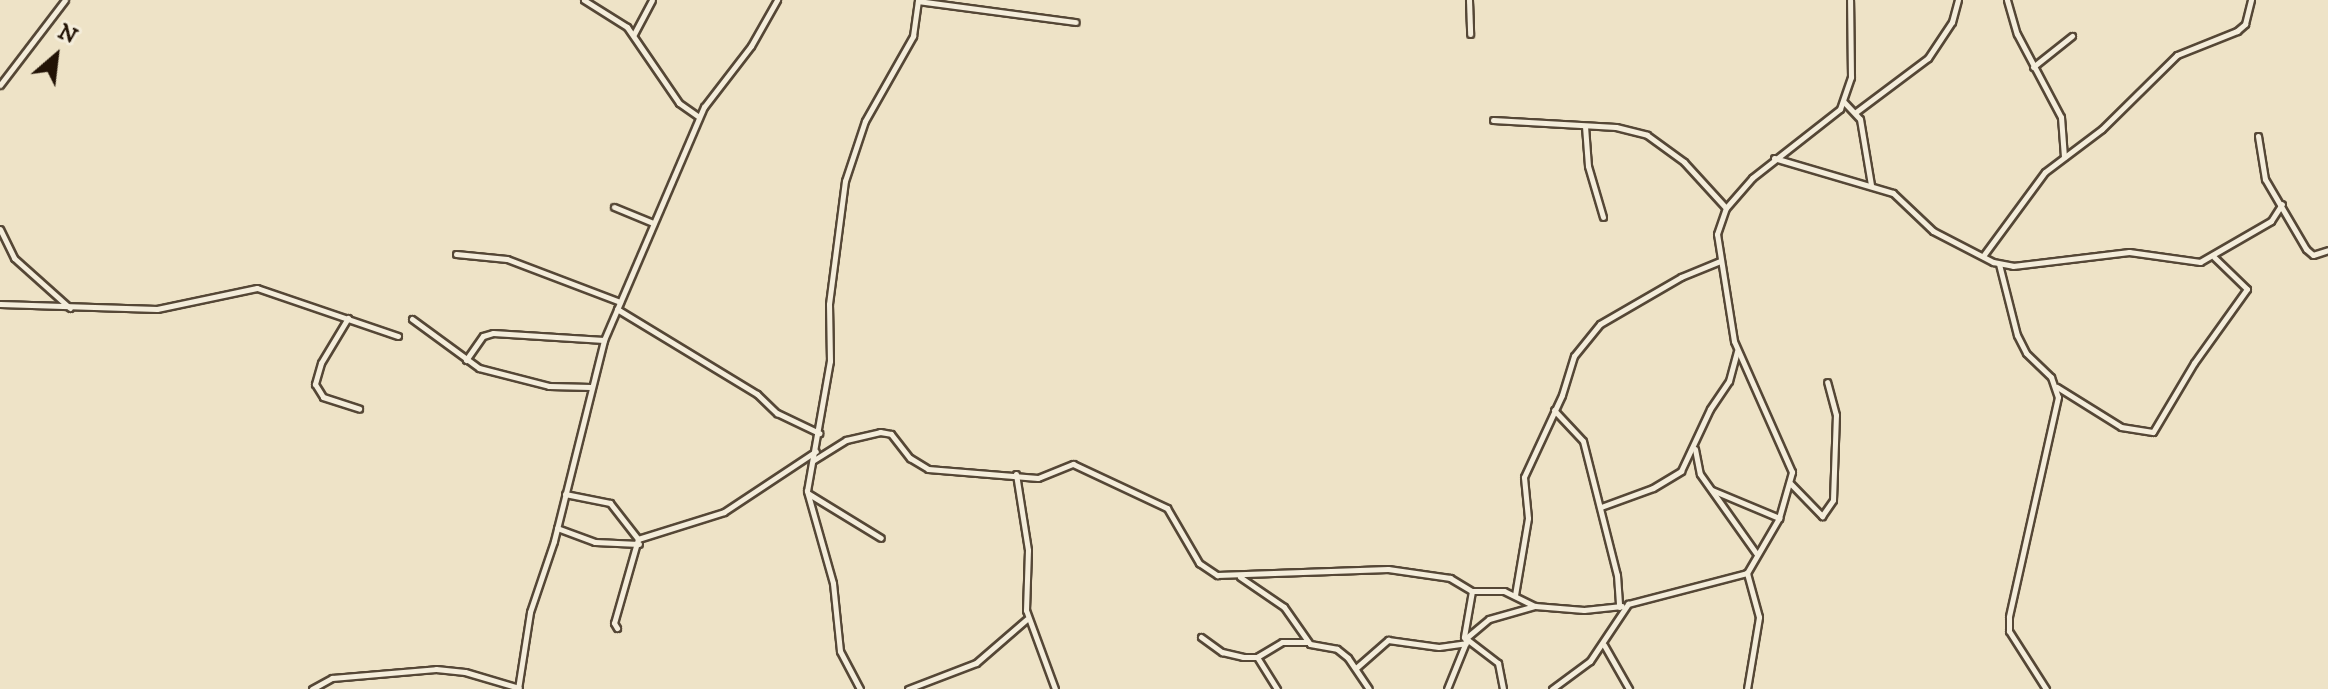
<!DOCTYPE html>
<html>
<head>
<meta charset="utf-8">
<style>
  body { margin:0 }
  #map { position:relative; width:2328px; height:689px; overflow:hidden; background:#eee3c7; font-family:"IM FELL DW Pica",serif }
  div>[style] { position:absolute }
  .roads { filter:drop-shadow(2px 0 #554736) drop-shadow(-2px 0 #554736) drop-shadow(0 2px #554736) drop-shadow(0 -2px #554736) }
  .street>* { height:5px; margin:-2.5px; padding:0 2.5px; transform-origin:2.5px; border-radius:2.5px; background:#f4eddb }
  span { translate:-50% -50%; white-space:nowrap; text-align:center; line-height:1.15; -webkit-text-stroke:7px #f4eddb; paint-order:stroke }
  .north { position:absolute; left:16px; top:16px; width:80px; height:80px; -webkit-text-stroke:6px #f4eddb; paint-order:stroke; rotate:28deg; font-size:22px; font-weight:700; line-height:32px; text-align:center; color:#221306 }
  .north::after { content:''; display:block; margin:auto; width:28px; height:36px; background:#221306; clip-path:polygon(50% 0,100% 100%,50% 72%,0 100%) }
</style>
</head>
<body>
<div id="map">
  <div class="roads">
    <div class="street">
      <div style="left:584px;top:0;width:51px;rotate:32.1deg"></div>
      <div style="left:627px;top:27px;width:92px;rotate:55.6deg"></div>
      <div style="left:679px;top:103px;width:24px;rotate:35deg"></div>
      <div style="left:1469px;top:0;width:34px;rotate:88deg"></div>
      <div style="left:2007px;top:0;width:35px;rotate:74deg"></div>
      <div style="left:2017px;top:34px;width:94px;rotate:62.1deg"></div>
      <div style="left:2061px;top:117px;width:40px;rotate:85.7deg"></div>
      <div style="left:918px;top:1px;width:159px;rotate:7.6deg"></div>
      <div style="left:634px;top:34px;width:38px;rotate:-62deg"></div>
      <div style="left:2033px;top:67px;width:50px;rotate:-38.5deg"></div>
      <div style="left:0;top:85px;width:107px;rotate:-52.6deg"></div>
      <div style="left:1844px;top:102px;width:23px;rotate:47deg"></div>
      <div style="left:1860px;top:119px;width:67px;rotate:80.5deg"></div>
      <div style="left:1856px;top:112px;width:90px;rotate:-36.9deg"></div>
      <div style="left:1928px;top:58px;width:43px;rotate:-56.3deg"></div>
      <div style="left:1952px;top:22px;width:23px;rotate:-75deg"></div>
      <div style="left:1493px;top:120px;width:123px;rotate:3.3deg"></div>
      <div style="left:1616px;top:127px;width:32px;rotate:14deg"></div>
      <div style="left:1647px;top:135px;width:46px;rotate:36.1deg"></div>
      <div style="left:1684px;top:162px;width:62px;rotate:47.6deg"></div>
      <div style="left:1585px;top:126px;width:40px;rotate:85.7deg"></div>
      <div style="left:1588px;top:166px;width:53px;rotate:73.6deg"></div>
      <div style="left:2258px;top:136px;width:44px;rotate:80.8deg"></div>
      <div style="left:2265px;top:179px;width:81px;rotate:59.6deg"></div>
      <div style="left:2306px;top:249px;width:9px;rotate:41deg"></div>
      <div style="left:2313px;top:255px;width:16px;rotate:-18deg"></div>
      <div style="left:1774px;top:158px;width:124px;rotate:16.4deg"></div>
      <div style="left:1893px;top:193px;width:55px;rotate:43.5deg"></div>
      <div style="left:1933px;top:231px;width:68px;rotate:27.3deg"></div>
      <div style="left:1993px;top:262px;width:20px;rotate:11deg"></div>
      <div style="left:2013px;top:266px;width:117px;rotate:-6.9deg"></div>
      <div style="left:2129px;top:252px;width:72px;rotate:8deg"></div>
      <div style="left:2200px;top:262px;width:82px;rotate:-30deg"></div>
      <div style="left:2271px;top:221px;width:20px;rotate:-57deg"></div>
      <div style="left:614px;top:207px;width:42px;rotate:22.3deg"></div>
      <div style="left:0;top:229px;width:32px;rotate:64deg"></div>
      <div style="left:14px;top:258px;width:75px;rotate:41.8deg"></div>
      <div style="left:456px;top:254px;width:51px;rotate:5.6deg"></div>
      <div style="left:507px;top:259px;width:121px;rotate:20.8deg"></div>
      <div style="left:1983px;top:256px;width:104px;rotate:-53.6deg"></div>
      <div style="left:2045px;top:172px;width:71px;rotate:-37deg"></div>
      <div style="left:2102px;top:129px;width:105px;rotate:-44.6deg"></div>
      <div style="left:2177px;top:55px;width:65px;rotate:-21.8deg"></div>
      <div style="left:2237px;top:31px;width:11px;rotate:-41deg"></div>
      <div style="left:2245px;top:24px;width:25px;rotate:-76deg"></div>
      <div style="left:1999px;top:264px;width:73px;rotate:75.8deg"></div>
      <div style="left:2017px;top:335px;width:20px;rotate:63deg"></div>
      <div style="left:2026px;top:353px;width:35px;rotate:44deg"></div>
      <div style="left:2051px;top:377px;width:21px;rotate:71deg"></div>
      <div style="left:2058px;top:397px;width:225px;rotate:102.6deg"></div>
      <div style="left:2009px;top:617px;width:14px;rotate:90deg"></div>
      <div style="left:2009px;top:631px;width:69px;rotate:57.5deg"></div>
      <div style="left:0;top:304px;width:157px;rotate:1.8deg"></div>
      <div style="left:157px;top:309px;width:102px;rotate:-11.9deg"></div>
      <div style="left:257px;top:288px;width:149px;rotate:18.8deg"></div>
      <div style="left:617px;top:309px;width:164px;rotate:31.3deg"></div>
      <div style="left:757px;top:394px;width:28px;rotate:44deg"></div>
      <div style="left:777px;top:413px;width:47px;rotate:25.5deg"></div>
      <div style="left:348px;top:318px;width:52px;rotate:121deg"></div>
      <div style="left:321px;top:363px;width:22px;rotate:106deg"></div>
      <div style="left:315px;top:384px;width:15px;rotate:58deg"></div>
      <div style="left:323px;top:397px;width:38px;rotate:18deg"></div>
      <div style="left:412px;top:319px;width:83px;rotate:36.2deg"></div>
      <div style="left:479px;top:368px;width:72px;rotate:14.4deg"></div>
      <div style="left:549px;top:386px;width:42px;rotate:1.4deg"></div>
      <div style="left:466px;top:360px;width:29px;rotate:-55deg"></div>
      <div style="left:483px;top:336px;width:10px;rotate:-17deg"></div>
      <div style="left:493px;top:333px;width:111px;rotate:3.6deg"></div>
      <div style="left:2057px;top:387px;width:75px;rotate:32deg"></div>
      <div style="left:2121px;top:427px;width:32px;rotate:9deg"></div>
      <div style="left:2153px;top:432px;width:80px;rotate:-59.3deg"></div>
      <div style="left:2194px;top:363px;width:91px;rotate:-54.4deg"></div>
      <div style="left:2247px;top:289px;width:46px;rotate:-135.9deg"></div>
      <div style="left:1554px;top:410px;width:42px;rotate:46.9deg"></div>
      <div style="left:1583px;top:441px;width:138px;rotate:75.8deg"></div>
      <div style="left:1617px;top:575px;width:32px;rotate:86deg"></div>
      <div style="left:1695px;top:449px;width:25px;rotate:79deg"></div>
      <div style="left:1700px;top:474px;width:97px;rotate:54.7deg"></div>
      <div style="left:814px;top:460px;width:38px;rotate:-32deg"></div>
      <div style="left:846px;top:440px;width:35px;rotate:-13deg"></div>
      <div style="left:880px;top:432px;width:11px;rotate:10deg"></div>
      <div style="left:891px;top:434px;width:31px;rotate:52deg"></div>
      <div style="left:910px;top:458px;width:21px;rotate:31deg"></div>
      <div style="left:928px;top:469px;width:110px;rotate:4.7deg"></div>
      <div style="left:1038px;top:478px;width:38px;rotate:-22deg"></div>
      <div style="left:1073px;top:464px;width:104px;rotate:25.1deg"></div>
      <div style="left:1167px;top:508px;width:64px;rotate:59.8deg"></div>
      <div style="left:1199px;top:563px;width:22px;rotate:34deg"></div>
      <div style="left:1217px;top:575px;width:171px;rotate:-2deg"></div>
      <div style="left:1388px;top:569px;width:63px;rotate:8.3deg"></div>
      <div style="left:1450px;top:578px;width:26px;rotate:31deg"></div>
      <div style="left:1472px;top:591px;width:32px"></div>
      <div style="left:1504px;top:591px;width:34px;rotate:26deg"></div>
      <div style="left:1016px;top:474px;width:77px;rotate:81deg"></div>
      <div style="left:1028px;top:550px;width:60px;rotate:91.9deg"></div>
      <div style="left:1026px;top:610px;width:84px;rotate:69.8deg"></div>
      <div style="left:1791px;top:484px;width:45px;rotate:45.9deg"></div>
      <div style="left:1822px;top:516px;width:19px;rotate:-55deg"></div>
      <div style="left:1833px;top:500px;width:85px;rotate:-88deg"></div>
      <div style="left:1836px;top:415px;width:34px;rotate:-105deg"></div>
      <div style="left:1712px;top:490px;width:73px;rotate:22.7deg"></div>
      <div style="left:565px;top:494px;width:46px;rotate:11.3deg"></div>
      <div style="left:610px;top:503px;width:46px;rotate:52.1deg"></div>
      <div style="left:638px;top:539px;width:87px;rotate:105.9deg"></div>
      <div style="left:614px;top:623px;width:6px;rotate:59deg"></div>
      <div style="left:809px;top:494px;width:84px;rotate:31.4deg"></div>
      <div style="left:1601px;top:507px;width:55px;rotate:-20.1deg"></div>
      <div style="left:1653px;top:488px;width:33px;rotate:-31deg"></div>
      <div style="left:1681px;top:471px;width:68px;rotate:-64.9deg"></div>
      <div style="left:1710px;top:409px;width:34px;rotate:-56deg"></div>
      <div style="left:1729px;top:381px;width:31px;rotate:-75deg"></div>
      <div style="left:557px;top:528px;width:40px;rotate:20.2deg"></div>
      <div style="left:595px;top:542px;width:44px;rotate:2.6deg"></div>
      <div style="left:638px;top:539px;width:90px;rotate:-17.4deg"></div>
      <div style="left:724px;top:512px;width:110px;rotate:-33.5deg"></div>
      <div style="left:1240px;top:577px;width:53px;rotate:34.3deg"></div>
      <div style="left:1284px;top:607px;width:45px;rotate:54.9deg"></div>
      <div style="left:1310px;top:644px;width:27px;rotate:10deg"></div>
      <div style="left:1337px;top:649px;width:14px;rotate:39deg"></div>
      <div style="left:1348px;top:658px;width:37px;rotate:56deg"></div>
      <div style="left:1472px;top:591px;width:47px;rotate:99.9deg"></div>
      <div style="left:1464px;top:637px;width:43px;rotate:37.4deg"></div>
      <div style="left:1498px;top:663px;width:26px;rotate:79deg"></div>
      <div style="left:1515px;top:595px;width:78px;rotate:-80.4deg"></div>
      <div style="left:1528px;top:518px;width:41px;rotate:-95.6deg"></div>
      <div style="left:1524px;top:477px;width:90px;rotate:-65.1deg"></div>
      <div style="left:1562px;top:395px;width:41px;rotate:-72.9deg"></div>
      <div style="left:1574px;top:356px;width:41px;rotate:-50.9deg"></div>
      <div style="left:1600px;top:324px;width:94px;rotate:-30.1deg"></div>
      <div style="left:1681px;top:277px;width:42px;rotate:-22.3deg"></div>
      <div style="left:1201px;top:637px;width:26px;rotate:36deg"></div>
      <div style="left:1222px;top:652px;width:22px;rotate:13deg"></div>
      <div style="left:1243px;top:657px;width:14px"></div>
      <div style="left:1257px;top:657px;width:29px;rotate:-31deg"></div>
      <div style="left:1282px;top:642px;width:25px"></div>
      <div style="left:1465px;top:639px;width:31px;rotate:-40deg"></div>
      <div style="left:1489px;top:619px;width:48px;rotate:-15.8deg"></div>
      <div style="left:1535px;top:606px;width:49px;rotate:4.7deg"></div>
      <div style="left:1584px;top:610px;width:38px;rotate:-6deg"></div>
      <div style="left:1604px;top:645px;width:51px;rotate:60.4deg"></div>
      <div style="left:1257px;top:657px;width:38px;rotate:58deg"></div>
      <div style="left:1356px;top:668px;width:43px;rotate:-41.2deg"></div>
      <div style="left:1388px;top:640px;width:51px;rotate:7.8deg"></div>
      <div style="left:1439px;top:647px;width:27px;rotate:-8deg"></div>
      <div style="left:312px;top:689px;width:23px;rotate:-29deg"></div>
      <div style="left:332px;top:678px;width:104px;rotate:-4.9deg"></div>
      <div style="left:436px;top:669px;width:29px;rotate:6deg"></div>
      <div style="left:465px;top:672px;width:56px;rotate:16.5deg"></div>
      <div style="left:518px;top:689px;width:78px;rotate:-81.1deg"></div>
      <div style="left:530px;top:612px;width:75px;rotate:-71.3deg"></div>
      <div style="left:554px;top:541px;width:207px;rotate:-76deg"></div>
      <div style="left:604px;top:340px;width:254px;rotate:-66.8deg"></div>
      <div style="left:704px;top:107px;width:77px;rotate:-52.4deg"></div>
      <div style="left:751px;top:46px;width:53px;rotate:-60.5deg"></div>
      <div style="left:860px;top:689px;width:43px;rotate:-117.8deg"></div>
      <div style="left:840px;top:651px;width:68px;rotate:-95.9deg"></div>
      <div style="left:833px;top:583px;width:96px;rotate:-105.8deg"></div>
      <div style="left:807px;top:491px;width:132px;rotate:-80deg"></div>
      <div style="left:830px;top:361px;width:57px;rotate:-91deg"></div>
      <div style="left:829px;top:304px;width:124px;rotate:-82.6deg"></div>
      <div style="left:845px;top:181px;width:63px;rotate:-71.6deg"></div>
      <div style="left:865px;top:121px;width:98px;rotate:-60.5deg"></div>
      <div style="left:913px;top:36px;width:36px;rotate:-82deg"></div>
      <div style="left:908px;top:689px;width:73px;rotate:-20.9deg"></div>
      <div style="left:976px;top:663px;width:67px;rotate:-40.8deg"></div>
      <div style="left:1447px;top:689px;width:51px;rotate:-68deg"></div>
      <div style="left:1552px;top:689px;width:47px;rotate:-36.4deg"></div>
      <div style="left:1590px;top:661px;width:69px;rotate:-56.3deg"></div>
      <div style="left:1628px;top:604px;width:123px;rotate:-14.6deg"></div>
      <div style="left:1747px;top:689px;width:73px;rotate:-80.5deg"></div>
      <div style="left:1759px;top:617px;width:46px;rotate:-105.3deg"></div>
      <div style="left:1747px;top:573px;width:64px;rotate:-59.8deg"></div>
      <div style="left:1779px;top:518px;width:48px;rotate:-74.2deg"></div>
      <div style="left:1792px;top:472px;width:143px;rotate:-113.9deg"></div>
      <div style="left:1734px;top:341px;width:108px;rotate:-99deg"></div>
      <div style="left:1717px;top:234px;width:28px;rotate:-71deg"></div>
      <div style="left:1726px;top:208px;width:40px;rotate:-49deg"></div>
      <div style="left:1752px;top:178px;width:112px;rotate:-38.1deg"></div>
      <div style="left:1840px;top:109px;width:34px;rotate:-71deg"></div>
      <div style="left:1851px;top:77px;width:77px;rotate:-90.7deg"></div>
    </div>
  </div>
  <div class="north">N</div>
</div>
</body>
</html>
